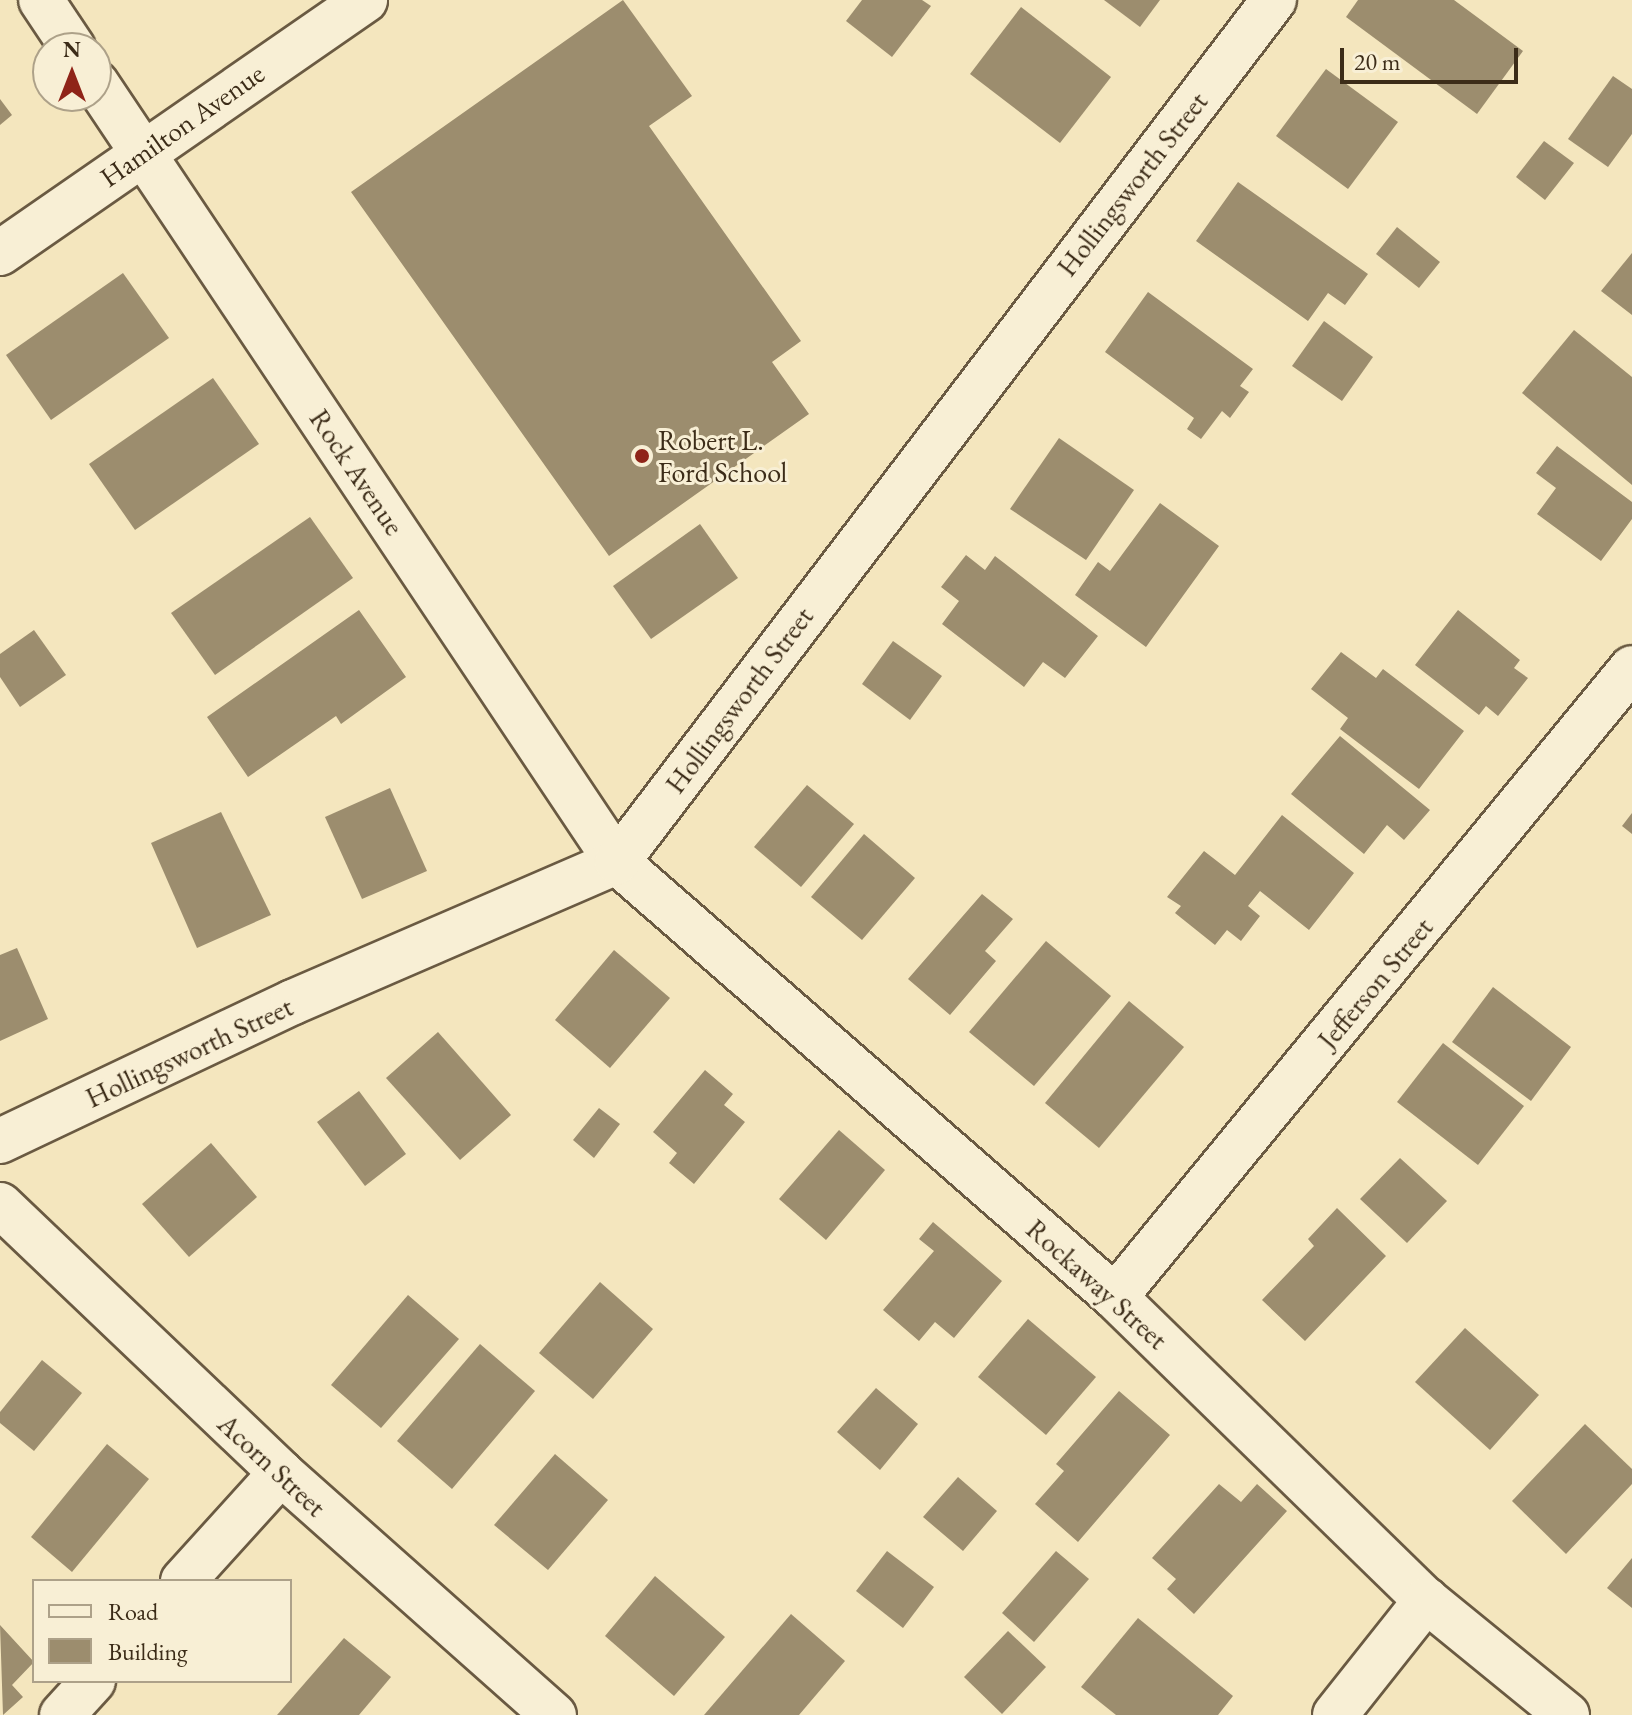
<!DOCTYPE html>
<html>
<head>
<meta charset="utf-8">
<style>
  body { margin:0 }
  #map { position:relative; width:1632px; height:1715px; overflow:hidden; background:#f4e6be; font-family:"EB Garamond",serif }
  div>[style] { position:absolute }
  .building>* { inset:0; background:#9c8d6e }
  .roads { filter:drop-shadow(2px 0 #6a5a42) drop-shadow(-2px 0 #6a5a42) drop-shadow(0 2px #6a5a42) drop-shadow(0 -2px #6a5a42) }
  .street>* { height:44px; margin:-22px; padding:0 22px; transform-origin:22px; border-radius:22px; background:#f8efd5 }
  .dots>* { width:22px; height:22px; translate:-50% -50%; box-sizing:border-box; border:4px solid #f8efd5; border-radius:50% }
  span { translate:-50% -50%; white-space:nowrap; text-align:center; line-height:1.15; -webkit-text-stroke:6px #f8efd5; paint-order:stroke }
  .street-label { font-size:28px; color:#3c2c18 }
  .poi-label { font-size:28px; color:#3c2c18 }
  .left { translate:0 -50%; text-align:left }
  .legend { position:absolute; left:32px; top:1579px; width:260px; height:104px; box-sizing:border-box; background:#f8efd5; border:2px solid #ada189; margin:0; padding:10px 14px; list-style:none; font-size:24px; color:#3c2c18 }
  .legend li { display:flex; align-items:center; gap:16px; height:40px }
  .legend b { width:40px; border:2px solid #ada189 }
  .north { position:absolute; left:32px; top:32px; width:80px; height:80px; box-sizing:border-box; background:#f8efd5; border:2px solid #ada189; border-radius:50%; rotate:0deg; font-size:22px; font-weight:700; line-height:32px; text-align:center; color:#3c2c18 }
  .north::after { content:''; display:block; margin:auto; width:28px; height:36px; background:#8f2418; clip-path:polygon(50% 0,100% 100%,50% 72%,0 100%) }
  .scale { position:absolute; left:1340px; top:48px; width:178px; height:36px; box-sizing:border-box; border:4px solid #3c2c18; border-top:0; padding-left:10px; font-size:24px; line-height:28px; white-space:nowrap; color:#3c2c18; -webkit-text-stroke:6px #f8efd5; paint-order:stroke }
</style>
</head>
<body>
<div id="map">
  <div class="building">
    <div style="clip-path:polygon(623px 0,692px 96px,649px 126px,801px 341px,772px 362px,809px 414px,609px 556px,351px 192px)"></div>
    <div style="clip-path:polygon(862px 0,922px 0,931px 6px,892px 57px,846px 21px)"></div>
    <div style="clip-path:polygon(1104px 0,1160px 0,1140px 27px)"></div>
    <div style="clip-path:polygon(1358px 0,1454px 0,1523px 51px,1477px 114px,1346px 17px)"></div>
    <div style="clip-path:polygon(1021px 7px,1111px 77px,1060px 143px,970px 74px)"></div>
    <div style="clip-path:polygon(1326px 69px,1398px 122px,1348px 189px,1276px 136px)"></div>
    <div style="clip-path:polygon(1613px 76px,1632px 89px,1632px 134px,1608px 167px,1568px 139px)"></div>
    <div style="clip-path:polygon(0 99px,12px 115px,0 125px)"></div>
    <div style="clip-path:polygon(1544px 141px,1574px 163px,1545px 200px,1516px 177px)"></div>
    <div style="clip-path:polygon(1238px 182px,1368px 274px,1345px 305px,1328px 293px,1308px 321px,1196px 241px)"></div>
    <div style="clip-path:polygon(1397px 227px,1440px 262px,1419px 288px,1376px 254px)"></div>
    <div style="clip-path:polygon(1632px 253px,1632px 315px,1601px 291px)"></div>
    <div style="clip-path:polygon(123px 273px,169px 338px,51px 420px,6px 355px)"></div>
    <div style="clip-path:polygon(1148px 292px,1253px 369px,1240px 386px,1249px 392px,1230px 418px,1222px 411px,1201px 439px,1187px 429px,1194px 418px,1105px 352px)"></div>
    <div style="clip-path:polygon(1324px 321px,1373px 357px,1342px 401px,1292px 366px)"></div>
    <div style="clip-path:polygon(1574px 330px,1632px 377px,1632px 485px,1522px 393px)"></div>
    <div style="clip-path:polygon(213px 378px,259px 444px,135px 530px,89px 464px)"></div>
    <div style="clip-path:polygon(1059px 438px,1134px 490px,1086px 560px,1010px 509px)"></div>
    <div style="clip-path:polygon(1557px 446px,1632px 502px,1632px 519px,1601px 561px,1537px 514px,1556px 488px,1536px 473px)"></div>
    <div style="clip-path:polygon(1160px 503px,1219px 546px,1146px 647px,1075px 595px,1098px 562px,1110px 571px)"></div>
    <div style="clip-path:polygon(310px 517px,353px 578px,215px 675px,171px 613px)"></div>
    <div style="clip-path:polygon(700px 524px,738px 578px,651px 639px,613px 586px)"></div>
    <div style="clip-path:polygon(966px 555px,985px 570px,995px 556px,1098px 636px,1065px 678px,1043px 662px,1024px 687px,942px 624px,959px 601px,941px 587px)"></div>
    <div style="clip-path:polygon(359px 610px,406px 677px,341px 724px,336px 716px,248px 777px,207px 717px)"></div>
    <div style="clip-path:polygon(1458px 610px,1520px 660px,1514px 668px,1528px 678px,1498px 716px,1486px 706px,1479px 715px,1415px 665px)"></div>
    <div style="clip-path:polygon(34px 630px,66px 675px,20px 707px,0 677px,0 654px)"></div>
    <div style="clip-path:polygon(893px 641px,942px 676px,910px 720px,862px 684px)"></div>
    <div style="clip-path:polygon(1341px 652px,1376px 678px,1383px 669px,1464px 731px,1419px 789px,1340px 729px,1348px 718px,1311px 689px)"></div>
    <div style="clip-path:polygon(1340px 736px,1430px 810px,1404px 840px,1387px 825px,1364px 854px,1291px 794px)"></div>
    <div style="clip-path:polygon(807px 785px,854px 824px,801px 887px,754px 847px)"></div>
    <div style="clip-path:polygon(390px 788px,427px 871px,362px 899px,325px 817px)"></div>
    <div style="clip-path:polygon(221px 812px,271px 915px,197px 948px,151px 843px)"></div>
    <div style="clip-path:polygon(1632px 813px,1632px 834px,1622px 826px)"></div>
    <div style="clip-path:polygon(1282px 815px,1354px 873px,1309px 930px,1260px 891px,1248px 906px,1260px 916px,1241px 941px,1227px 930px,1215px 945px,1175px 913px,1181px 906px,1167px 897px,1204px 851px,1235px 875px)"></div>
    <div style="clip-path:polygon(864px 834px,915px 878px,862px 940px,811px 897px)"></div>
    <div style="clip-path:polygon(982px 894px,1013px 919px,985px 951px,996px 961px,950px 1015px,908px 979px)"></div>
    <div style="clip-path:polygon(1046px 941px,1111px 996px,1034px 1086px,969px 1032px)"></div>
    <div style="clip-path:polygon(17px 948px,48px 1019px,0 1041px,0 955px)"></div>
    <div style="clip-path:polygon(614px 950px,670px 998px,610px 1068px,555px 1020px)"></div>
    <div style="clip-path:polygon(1493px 987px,1571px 1047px,1531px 1101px,1452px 1042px)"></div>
    <div style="clip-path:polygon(1129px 1001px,1184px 1047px,1099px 1148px,1045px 1103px)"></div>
    <div style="clip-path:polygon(438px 1032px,511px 1115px,460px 1160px,386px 1078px)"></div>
    <div style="clip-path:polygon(1443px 1043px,1524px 1106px,1478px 1165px,1397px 1102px)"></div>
    <div style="clip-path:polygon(705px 1070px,733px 1094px,724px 1105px,745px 1122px,694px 1184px,669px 1163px,677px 1153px,653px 1132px)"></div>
    <div style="clip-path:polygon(359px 1091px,406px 1154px,365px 1186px,317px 1122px)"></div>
    <div style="clip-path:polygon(599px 1108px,620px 1124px,594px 1158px,573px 1140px)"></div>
    <div style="clip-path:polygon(839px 1130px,885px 1170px,826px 1240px,779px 1199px)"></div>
    <div style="clip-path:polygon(211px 1143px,257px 1197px,189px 1257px,142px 1204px)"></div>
    <div style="clip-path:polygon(1400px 1158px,1447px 1201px,1407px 1243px,1360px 1199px)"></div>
    <div style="clip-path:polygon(1337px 1208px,1386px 1256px,1305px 1341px,1262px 1300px,1314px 1246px,1308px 1239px)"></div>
    <div style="clip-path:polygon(933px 1222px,1002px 1281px,954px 1338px,935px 1322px,919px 1341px,883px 1310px,934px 1251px,919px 1239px)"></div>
    <div style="clip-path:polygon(600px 1282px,653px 1329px,593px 1399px,539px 1353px)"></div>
    <div style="clip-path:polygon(408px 1295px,459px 1339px,381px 1428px,331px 1385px)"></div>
    <div style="clip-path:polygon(1028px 1319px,1096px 1377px,1046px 1435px,978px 1377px)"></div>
    <div style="clip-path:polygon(1465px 1328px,1539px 1395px,1490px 1450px,1415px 1382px)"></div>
    <div style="clip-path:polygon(480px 1344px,535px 1391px,452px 1489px,397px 1441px)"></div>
    <div style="clip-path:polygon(42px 1360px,82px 1393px,34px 1451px,0 1423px,0 1412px)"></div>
    <div style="clip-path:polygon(876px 1388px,918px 1424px,880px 1470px,837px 1432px)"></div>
    <div style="clip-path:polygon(1119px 1391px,1170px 1435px,1078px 1542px,1035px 1504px,1064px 1471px,1056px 1464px)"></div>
    <div style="clip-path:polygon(1585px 1424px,1632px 1469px,1632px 1484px,1566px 1554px,1512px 1501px)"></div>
    <div style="clip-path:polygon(107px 1444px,149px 1479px,72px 1572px,31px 1537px)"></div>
    <div style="clip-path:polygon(555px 1454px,608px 1500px,548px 1570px,494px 1525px)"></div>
    <div style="clip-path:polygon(958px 1477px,997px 1511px,963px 1551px,923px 1517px)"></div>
    <div style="clip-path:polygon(1219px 1484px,1241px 1502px,1257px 1484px,1287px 1511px,1194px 1614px,1167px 1589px,1176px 1579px,1152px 1558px)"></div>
    <div style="clip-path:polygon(887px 1551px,934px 1587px,903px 1628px,856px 1591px)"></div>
    <div style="clip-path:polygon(1056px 1551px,1089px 1579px,1034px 1642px,1002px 1613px)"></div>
    <div style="clip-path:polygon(1632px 1558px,1632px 1608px,1607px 1588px)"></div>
    <div style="clip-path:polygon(655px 1576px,725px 1637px,674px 1696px,605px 1636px)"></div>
    <div style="clip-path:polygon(791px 1614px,845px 1661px,799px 1715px,704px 1715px)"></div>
    <div style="clip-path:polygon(1138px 1618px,1233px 1696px,1218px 1715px,1116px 1715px,1081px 1687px)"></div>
    <div style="clip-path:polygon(0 1625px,34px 1662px,12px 1685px,23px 1697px,3px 1715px)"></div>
    <div style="clip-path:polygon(1008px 1631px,1046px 1667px,1002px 1714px,964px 1677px)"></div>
    <div style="clip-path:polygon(344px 1638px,391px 1677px,359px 1715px,277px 1715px)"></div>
  </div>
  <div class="roads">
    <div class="street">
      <div style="left:41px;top:0;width:58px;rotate:56.3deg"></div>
      <div style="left:96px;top:83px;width:937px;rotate:56.23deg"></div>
      <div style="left:617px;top:862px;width:661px;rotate:41.14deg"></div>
      <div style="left:1115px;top:1297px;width:434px;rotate:44.3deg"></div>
      <div style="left:1426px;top:1600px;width:182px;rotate:39.2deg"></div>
      <div style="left:0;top:253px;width:444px;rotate:-34.7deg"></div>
      <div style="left:0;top:1141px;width:324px;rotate:-25.4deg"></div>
      <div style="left:293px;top:1002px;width:353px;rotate:-23.4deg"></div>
      <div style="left:617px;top:862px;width:1084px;rotate:-52.69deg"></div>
      <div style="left:0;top:1205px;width:388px;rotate:43.6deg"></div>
      <div style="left:281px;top:1473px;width:365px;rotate:41.6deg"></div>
      <div style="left:1115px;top:1297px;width:814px;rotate:-50.58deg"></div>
      <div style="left:183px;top:1581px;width:146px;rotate:-47.8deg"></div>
      <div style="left:62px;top:1715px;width:46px;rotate:-47.6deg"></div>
      <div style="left:1335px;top:1715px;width:147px;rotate:-51.6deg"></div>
    </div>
  </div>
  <div class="dots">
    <div style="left:642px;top:456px;background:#8f2418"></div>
  </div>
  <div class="street-label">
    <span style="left:182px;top:125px;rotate:-35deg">Hamilton Avenue</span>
    <span style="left:1132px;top:184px;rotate:-52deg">Hollingsworth Street</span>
    <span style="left:357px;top:472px;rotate:56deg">Rock Avenue</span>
    <span style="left:739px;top:700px;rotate:-53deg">Hollingsworth Street</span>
    <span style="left:1375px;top:983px;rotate:-50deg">Jefferson Street</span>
    <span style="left:189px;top:1052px;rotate:-25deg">Hollingsworth Street</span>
    <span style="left:1097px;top:1284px;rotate:42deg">Rockaway Street</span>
    <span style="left:272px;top:1465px;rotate:43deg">Acorn Street</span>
  </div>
  <div class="poi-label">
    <span class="left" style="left:658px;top:456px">Robert L.<br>Ford School</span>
  </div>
  <ul class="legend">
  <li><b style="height:10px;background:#f8efd5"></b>Road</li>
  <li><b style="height:22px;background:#9c8d6e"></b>Building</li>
  </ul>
  <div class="north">N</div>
  <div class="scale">20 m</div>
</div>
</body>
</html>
